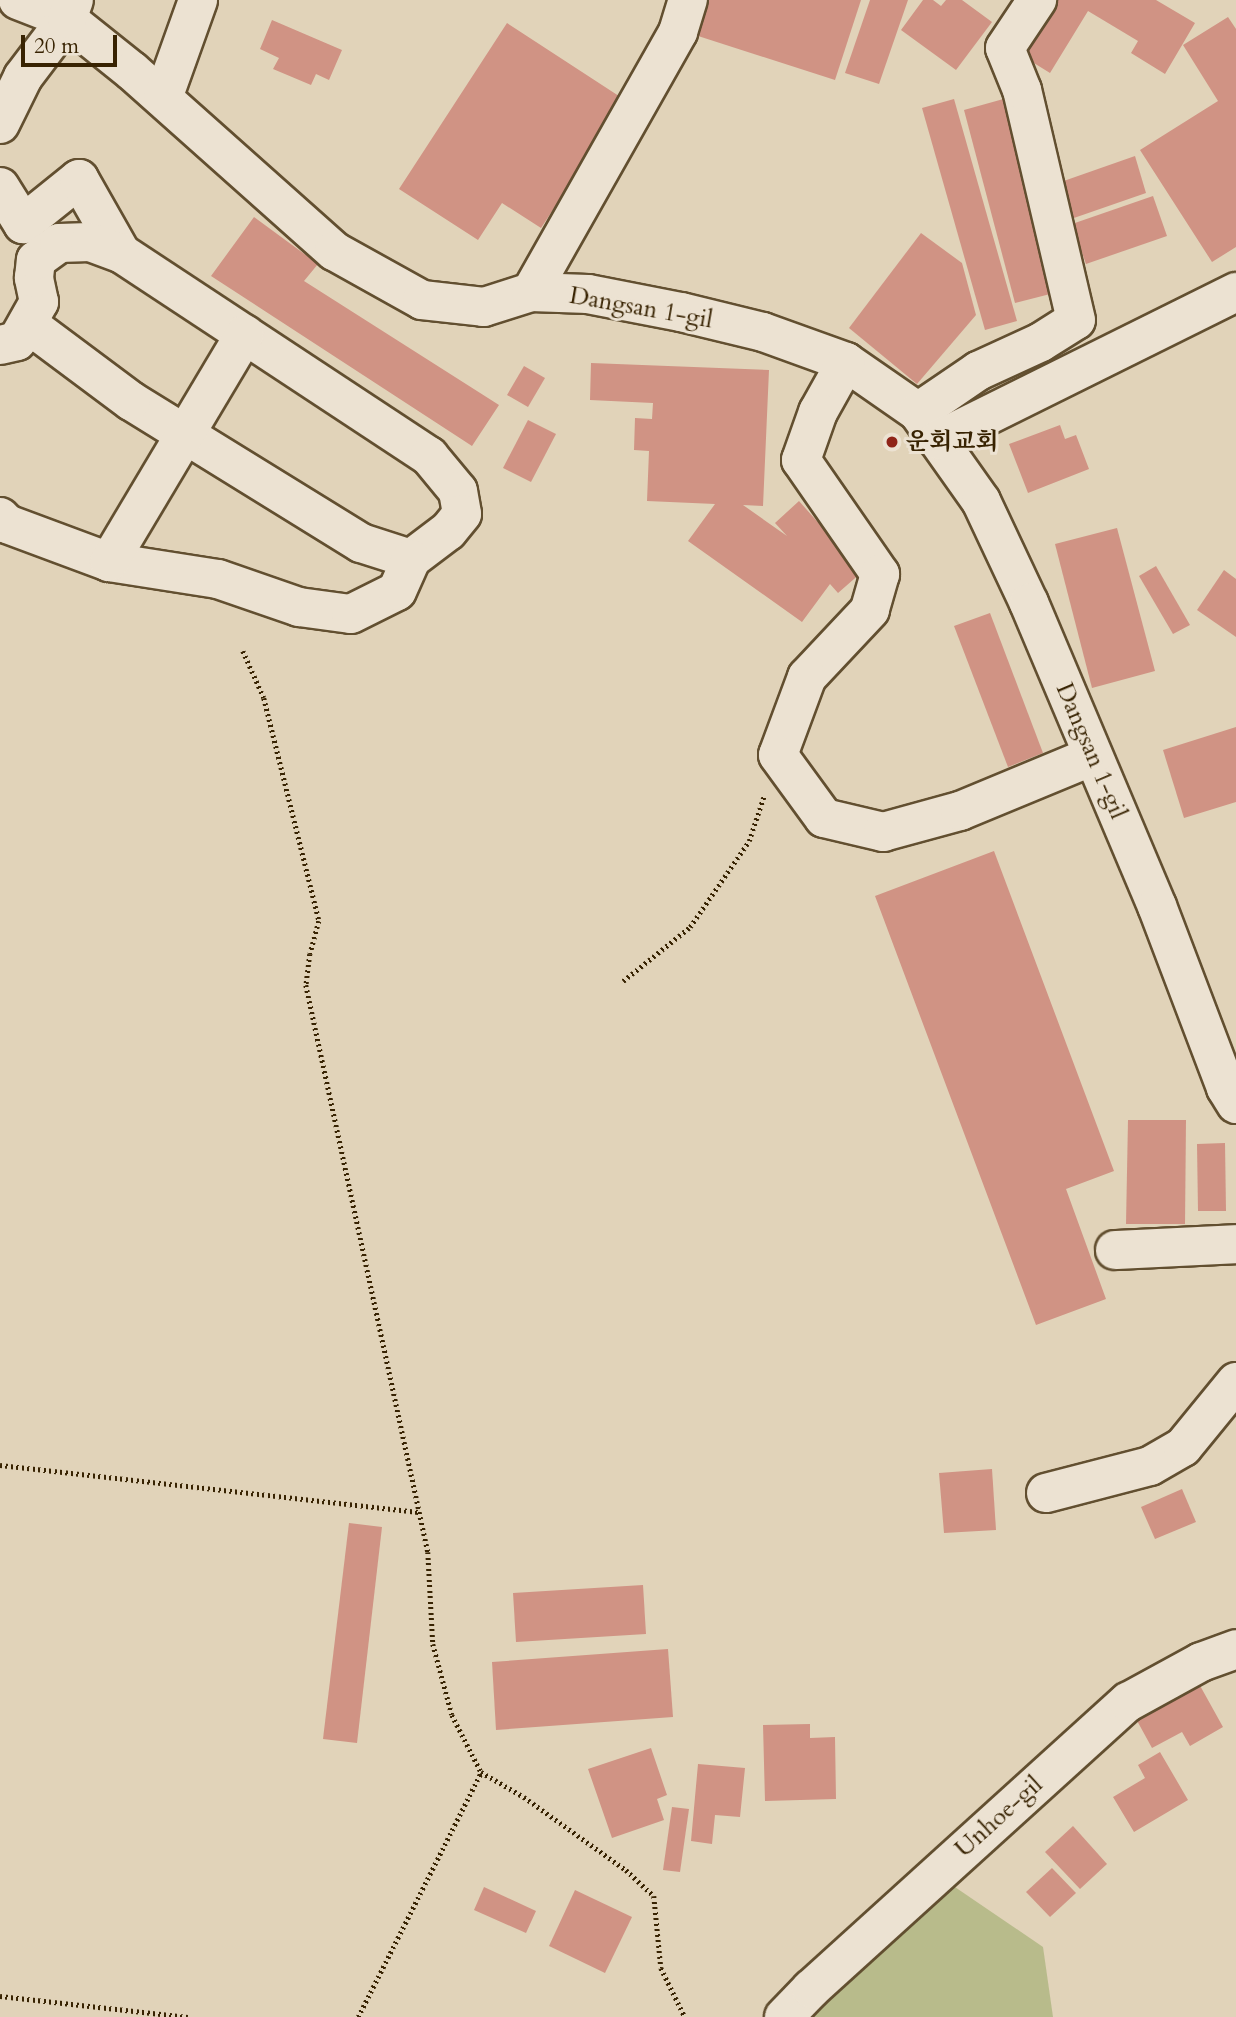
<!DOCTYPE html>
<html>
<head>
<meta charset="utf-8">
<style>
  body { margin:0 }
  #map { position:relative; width:1236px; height:2017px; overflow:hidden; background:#e1d3b9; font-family:Cardo,"Noto Serif KR",serif }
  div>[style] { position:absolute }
  .green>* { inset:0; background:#b8bb8b }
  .building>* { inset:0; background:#d09384 }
  .path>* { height:4.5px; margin-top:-2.25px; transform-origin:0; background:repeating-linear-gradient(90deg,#382302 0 2px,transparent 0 5.5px) }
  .roads { filter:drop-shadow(2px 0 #624f30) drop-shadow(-2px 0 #624f30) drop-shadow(0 2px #624f30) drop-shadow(0 -2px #624f30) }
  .minor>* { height:38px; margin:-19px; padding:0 19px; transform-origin:19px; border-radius:19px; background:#ece2d2 }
  .dots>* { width:19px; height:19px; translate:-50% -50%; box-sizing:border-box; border:4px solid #ece2d2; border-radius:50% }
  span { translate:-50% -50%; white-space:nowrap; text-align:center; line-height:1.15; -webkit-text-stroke:6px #ece2d2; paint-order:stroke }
  .street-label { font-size:24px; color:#382302 }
  .poi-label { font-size:24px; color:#382302; font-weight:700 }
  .left { translate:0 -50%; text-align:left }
  .scale { position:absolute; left:21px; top:35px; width:96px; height:32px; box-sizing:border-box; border:4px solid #382302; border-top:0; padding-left:9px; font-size:21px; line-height:24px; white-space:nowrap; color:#382302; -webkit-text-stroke:5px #ece2d2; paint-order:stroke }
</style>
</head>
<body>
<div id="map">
  <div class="green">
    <div style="clip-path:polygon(949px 1883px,1043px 1947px,1053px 2017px,806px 2017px)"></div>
  </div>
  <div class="building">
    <div style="clip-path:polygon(706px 0,861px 0,835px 80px,695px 35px)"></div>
    <div style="clip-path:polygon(870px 0,908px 0,879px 84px,845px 73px)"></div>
    <div style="clip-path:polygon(923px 0,933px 0,941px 6px,946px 0,962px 0,992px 22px,956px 70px,901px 30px)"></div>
    <div style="clip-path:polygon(1053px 0,1156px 0,1195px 23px,1165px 74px,1131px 53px,1138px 41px,1088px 11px,1050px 73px,1021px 55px)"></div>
    <div style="clip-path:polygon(1228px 17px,1236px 29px,1236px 247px,1212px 262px,1140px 150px,1218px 101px,1183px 45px)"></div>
    <div style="clip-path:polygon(272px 20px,342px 50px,329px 80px,316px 74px,311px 85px,273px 69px,279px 58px,260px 49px)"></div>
    <div style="clip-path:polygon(507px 23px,625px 100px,541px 228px,502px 203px,478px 240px,399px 189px)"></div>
    <div style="clip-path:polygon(1007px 98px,1058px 292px,1015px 303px,964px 110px)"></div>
    <div style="clip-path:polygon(954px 99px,1017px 321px,985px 330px,922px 108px)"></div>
    <div style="clip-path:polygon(1135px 156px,1146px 193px,1071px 219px,1058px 183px)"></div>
    <div style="clip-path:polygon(1153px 196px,1167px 236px,1086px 264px,1072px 224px)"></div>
    <div style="clip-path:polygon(254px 217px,318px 264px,304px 281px,499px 405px,472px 446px,211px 276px)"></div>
    <div style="clip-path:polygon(921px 233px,962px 263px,976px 315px,917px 384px,849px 328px)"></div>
    <div style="clip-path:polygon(591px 363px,769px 370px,763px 506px,743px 505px,787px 536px,775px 523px,799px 501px,862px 572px,838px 593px,830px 584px,802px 622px,688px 541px,715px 504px,647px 501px,649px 451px,634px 450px,635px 418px,652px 419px,653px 403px,590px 400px)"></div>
    <div style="clip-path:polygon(524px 366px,545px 378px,528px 407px,507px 395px)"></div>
    <div style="clip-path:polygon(528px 420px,556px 434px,531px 482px,503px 468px)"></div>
    <div style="clip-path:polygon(1060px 425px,1065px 439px,1076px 435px,1089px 469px,1028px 493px,1009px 444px)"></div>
    <div style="clip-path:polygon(1117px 528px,1155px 671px,1092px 688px,1055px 544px)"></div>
    <div style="clip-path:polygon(1156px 566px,1190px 625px,1173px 634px,1139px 576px)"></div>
    <div style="clip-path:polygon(1224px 570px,1236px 579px,1236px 637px,1197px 610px)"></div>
    <div style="clip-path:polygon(990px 613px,1043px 753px,1008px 767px,954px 626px)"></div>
    <div style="clip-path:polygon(1236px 727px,1236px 802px,1184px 818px,1163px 750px)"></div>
    <div style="clip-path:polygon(994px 851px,1114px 1171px,1066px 1189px,1106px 1299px,1036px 1325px,875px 896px)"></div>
    <div style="clip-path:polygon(1128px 1120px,1186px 1120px,1185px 1224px,1126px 1224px)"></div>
    <div style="clip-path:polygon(1225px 1143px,1226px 1211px,1198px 1211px,1197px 1144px)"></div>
    <div style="clip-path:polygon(992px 1469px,996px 1530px,944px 1533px,939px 1473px)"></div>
    <div style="clip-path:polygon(1182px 1489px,1196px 1522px,1155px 1539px,1141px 1507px)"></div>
    <div style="clip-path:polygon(349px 1523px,382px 1527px,357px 1743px,323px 1739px)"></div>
    <div style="clip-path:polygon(643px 1585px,646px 1634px,516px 1642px,513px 1593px)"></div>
    <div style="clip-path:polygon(668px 1649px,673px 1717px,496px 1730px,492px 1662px)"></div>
    <div style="clip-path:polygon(1198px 1682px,1223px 1727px,1190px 1746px,1182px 1732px,1152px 1748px,1135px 1717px)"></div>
    <div style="clip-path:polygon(810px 1724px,810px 1738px,835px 1737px,836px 1799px,765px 1801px,763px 1725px)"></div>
    <div style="clip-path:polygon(651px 1748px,667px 1795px,657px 1799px,664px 1820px,612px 1838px,588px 1769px)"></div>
    <div style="clip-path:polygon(1160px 1752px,1188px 1800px,1134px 1832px,1113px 1797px,1145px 1778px,1138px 1765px)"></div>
    <div style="clip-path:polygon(698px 1764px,745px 1768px,740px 1817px,715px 1815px,712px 1844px,691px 1841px)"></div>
    <div style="clip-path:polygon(672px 1807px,689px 1809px,680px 1872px,663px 1870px)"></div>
    <div style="clip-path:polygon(1073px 1826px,1107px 1864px,1080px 1889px,1045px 1852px)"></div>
    <div style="clip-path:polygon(1052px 1868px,1076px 1893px,1050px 1917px,1026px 1892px)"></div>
    <div style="clip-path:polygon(484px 1887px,536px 1911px,526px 1933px,474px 1910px)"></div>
    <div style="clip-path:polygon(575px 1890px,632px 1917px,605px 1973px,549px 1946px)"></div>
  </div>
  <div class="path">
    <div style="left:243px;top:651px;width:51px;rotate:65.9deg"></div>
    <div style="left:264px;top:698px;width:230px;rotate:76.1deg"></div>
    <div style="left:319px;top:921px;width:34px;rotate:105deg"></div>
    <div style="left:310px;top:954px;width:31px;rotate:97deg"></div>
    <div style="left:306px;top:985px;width:580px;rotate:77.86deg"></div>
    <div style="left:428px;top:1552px;width:92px;rotate:86.9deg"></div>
    <div style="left:433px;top:1644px;width:73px;rotate:75deg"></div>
    <div style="left:452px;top:1715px;width:64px;rotate:63deg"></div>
    <div style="left:481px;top:1772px;width:50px;rotate:30.2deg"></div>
    <div style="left:524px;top:1797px;width:125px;rotate:35.6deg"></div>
    <div style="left:626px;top:1870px;width:38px;rotate:43deg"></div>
    <div style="left:654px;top:1896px;width:72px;rotate:84.4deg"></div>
    <div style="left:661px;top:1968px;width:55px;rotate:63.9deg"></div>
    <div style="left:623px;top:981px;width:86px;rotate:-38.9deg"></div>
    <div style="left:690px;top:927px;width:104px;rotate:-55.5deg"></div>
    <div style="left:749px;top:841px;width:47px;rotate:-71.6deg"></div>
    <div style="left:0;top:1465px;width:421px;rotate:6.4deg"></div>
    <div style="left:0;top:1996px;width:189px;rotate:6.4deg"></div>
    <div style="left:358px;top:2017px;width:274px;rotate:-63.3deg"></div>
  </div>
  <div class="roads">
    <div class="minor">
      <div style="left:18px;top:0;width:53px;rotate:21.2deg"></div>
      <div style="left:67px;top:19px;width:83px;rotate:38.7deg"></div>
      <div style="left:132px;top:71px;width:271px;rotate:41.7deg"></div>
      <div style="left:334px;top:251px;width:101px;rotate:29.1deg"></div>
      <div style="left:422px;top:300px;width:62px;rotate:6.4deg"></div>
      <div style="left:484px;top:307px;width:49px;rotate:-17.7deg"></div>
      <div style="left:531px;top:292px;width:57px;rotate:2deg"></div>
      <div style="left:588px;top:294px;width:95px;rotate:11deg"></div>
      <div style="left:681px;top:312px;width:84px;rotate:13.7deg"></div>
      <div style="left:763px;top:332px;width:88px;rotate:19.9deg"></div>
      <div style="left:846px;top:362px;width:88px;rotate:34.8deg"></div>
      <div style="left:918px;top:412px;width:109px;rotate:54.7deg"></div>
      <div style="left:981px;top:501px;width:113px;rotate:64.8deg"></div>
      <div style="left:1029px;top:603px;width:329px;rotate:67.1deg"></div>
      <div style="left:1157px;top:906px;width:195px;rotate:69.2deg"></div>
      <div style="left:1226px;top:1088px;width:19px;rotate:58deg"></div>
      <div style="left:163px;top:98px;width:104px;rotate:-70.3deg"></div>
      <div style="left:0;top:124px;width:52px;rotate:-63.9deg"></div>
      <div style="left:23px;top:77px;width:73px;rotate:-52.8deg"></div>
      <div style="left:67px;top:19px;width:20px;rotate:-70deg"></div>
      <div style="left:0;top:187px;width:44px;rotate:58.1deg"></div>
      <div style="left:23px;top:224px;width:72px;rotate:-38.8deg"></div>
      <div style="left:79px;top:179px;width:85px;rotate:60.4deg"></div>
      <div style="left:121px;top:253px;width:369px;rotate:33.4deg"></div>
      <div style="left:429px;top:456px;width:45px;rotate:50.4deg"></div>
      <div style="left:458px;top:491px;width:23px;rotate:80deg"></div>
      <div style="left:462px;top:514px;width:22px;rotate:129deg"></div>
      <div style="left:448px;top:531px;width:46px;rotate:142.9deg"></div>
      <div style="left:411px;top:559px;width:52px;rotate:-162.3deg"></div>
      <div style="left:361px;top:543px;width:270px;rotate:-148.3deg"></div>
      <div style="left:131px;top:401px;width:127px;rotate:-143.3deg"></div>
      <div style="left:531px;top:292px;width:299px;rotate:-60.5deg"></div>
      <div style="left:678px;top:32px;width:34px;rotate:-73deg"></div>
      <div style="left:0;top:345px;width:17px;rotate:-13deg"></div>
      <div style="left:17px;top:341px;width:45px;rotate:-60.6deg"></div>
      <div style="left:39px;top:302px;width:25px;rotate:-102deg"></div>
      <div style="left:34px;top:278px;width:18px;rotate:-84deg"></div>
      <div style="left:36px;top:260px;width:29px;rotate:-36deg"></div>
      <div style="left:59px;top:243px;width:31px;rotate:-2deg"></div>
      <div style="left:90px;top:242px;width:33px;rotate:20deg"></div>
      <div style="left:846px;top:362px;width:57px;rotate:119.2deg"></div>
      <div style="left:818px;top:412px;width:51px;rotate:109.5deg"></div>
      <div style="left:801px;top:460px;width:139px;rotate:55.3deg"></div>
      <div style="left:880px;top:574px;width:37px;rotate:106deg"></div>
      <div style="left:870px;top:610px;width:92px;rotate:133.2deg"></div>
      <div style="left:807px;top:677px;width:83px;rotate:110.4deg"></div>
      <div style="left:778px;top:755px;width:78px;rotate:53.9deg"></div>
      <div style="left:824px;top:818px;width:61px;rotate:13.3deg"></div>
      <div style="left:883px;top:832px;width:80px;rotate:-15.3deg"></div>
      <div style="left:960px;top:811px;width:144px;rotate:-22.5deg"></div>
      <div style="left:918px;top:412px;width:73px;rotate:-34.3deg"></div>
      <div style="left:978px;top:371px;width:69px;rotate:-24.7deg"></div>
      <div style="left:1041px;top:342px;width:41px;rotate:-32.2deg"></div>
      <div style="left:1076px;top:320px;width:236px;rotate:-103.2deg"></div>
      <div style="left:1022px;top:90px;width:45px;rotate:-112deg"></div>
      <div style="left:1005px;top:48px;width:58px;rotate:-56.3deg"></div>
      <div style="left:938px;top:440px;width:333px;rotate:-26.4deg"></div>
      <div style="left:0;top:517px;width:10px;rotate:45deg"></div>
      <div style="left:7px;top:524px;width:109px;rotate:20.4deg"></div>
      <div style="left:109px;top:562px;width:110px;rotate:8.9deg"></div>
      <div style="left:218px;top:579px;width:86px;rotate:19.1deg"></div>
      <div style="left:299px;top:607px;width:52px;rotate:7.7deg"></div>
      <div style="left:351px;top:614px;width:51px;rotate:-26.6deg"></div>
      <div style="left:397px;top:591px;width:35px;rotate:-66deg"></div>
      <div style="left:109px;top:562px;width:265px;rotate:-59.2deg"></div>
      <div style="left:1115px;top:1250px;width:121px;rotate:-2.8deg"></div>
      <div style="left:1046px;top:1493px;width:107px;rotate:-14.6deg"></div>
      <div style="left:1150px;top:1466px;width:38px;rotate:-30deg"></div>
      <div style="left:1183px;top:1447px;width:84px;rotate:-50.8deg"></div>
      <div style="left:784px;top:2017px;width:39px;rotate:-46deg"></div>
      <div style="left:811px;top:1989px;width:428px;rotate:-42.2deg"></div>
      <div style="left:1128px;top:1702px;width:83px;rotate:-28.7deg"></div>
      <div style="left:1201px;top:1662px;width:37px;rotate:-20deg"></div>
    </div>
  </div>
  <div class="dots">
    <div style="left:892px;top:442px;background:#8f2418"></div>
  </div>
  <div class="street-label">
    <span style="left:641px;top:308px;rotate:10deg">Dangsan 1-gil</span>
    <span style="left:1091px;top:751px;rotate:67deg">Dangsan 1-gil</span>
    <span style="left:999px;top:1817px;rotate:-42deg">Unhoe-gil</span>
  </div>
  <div class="poi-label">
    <span class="left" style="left:906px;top:442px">운회교회</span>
  </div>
  <div class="scale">20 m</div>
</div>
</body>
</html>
